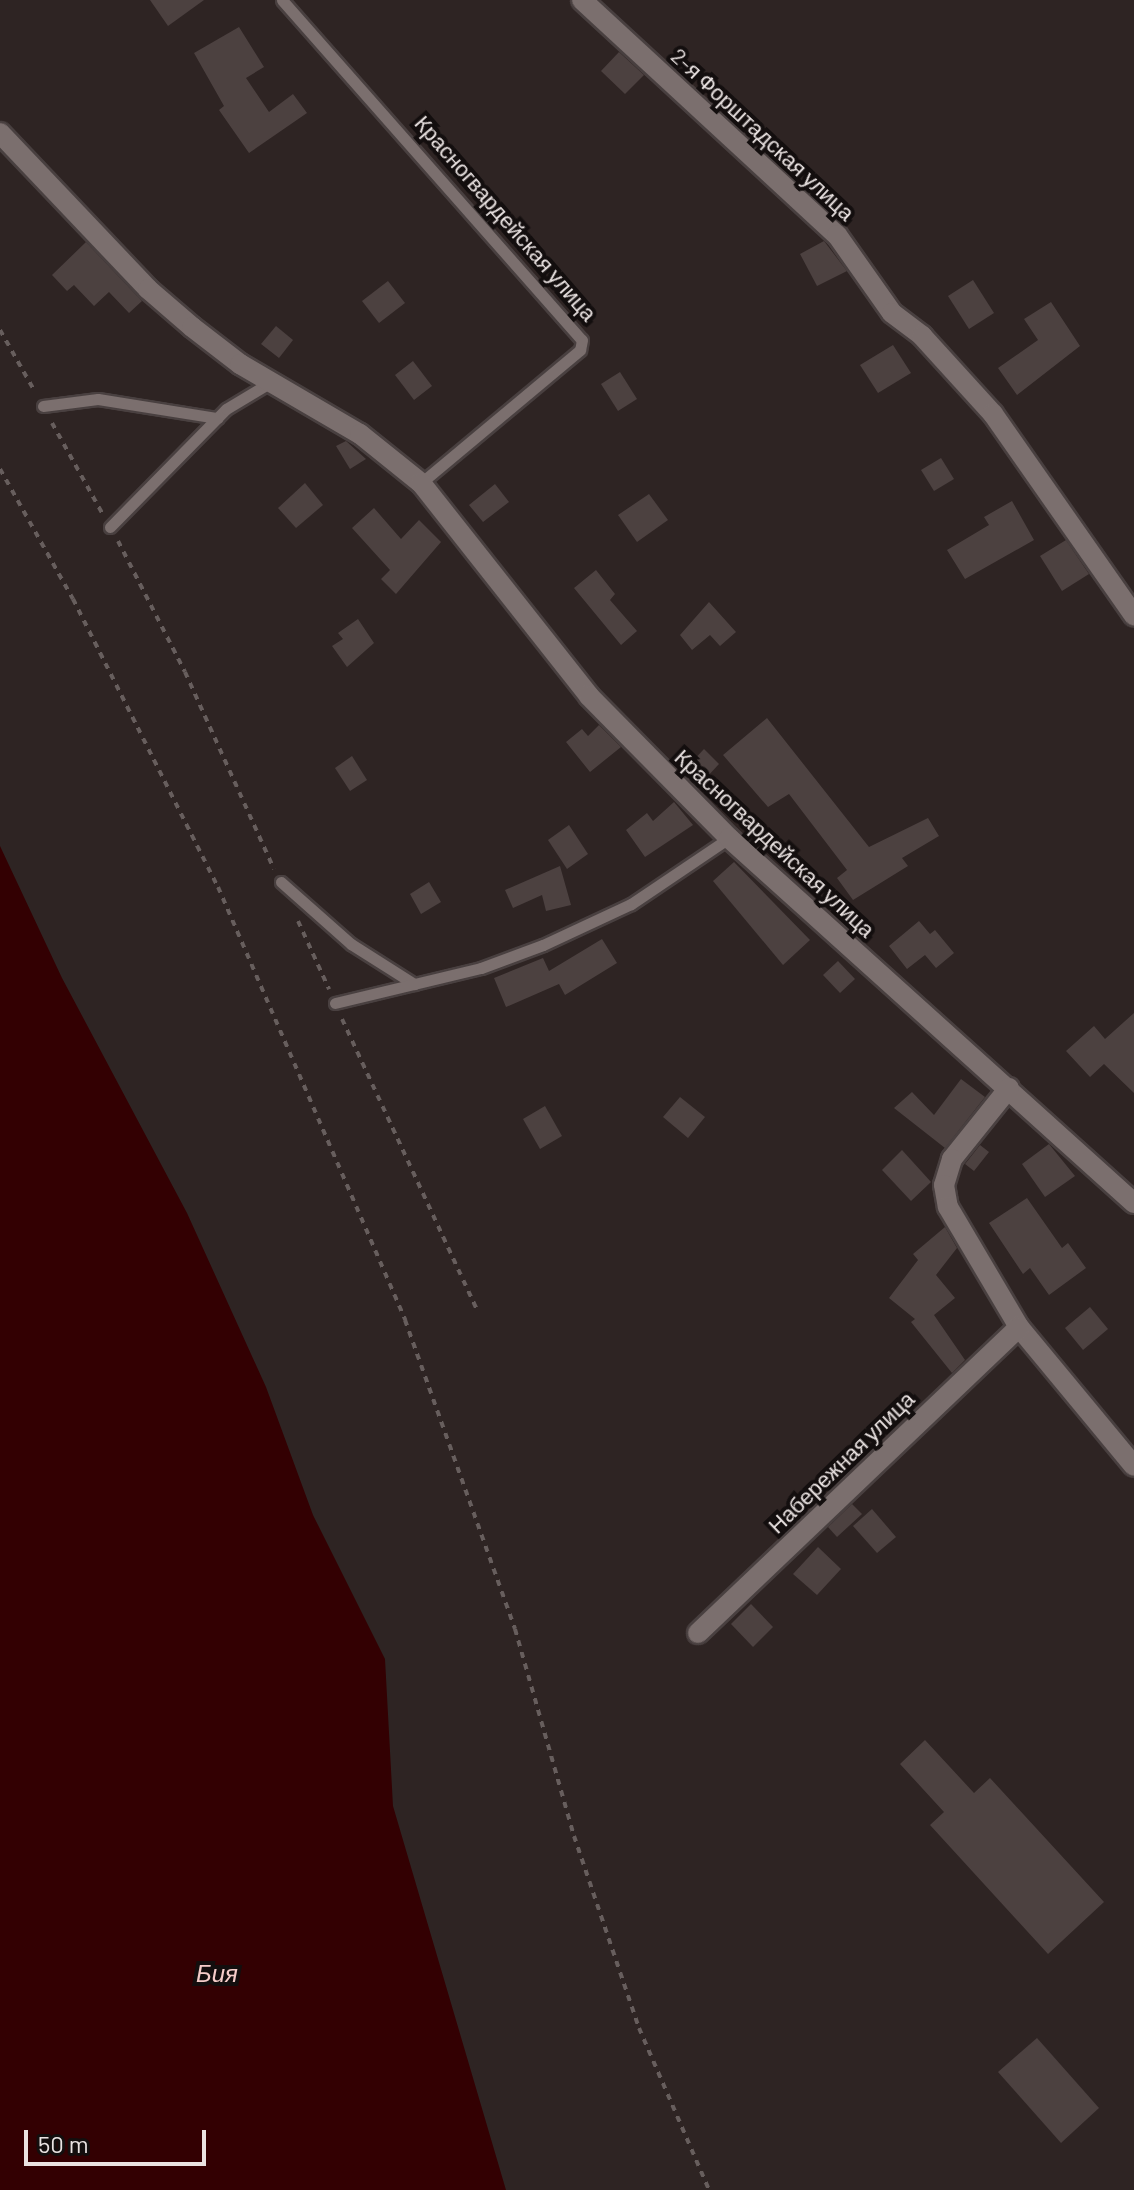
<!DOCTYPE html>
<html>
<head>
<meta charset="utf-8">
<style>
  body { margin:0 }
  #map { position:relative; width:1134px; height:2190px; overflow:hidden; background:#2e2423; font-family:Barlow,sans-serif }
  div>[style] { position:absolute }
  .water>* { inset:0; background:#330002 }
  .building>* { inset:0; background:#4c4140 }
  .path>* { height:4px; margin-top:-2px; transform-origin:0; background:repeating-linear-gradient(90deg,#675e5d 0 6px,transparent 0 12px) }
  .roads { filter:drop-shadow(2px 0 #494040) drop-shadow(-2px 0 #494040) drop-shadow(0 2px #494040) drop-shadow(0 -2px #494040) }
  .lane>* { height:11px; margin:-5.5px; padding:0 5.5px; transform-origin:5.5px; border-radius:5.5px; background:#7b6f6e }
  .street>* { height:20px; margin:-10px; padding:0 10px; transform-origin:10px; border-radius:10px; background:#7b6f6e }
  span { translate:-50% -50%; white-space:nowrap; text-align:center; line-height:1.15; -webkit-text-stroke:8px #130e0e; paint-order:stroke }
  .street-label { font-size:22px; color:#eae3e2 }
  .water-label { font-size:24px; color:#f5ccc9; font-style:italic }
  .scale { position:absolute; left:24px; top:2130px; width:182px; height:36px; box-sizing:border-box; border:4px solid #eae3e2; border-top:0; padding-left:10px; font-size:24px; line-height:28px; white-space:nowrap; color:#eae3e2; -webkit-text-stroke:6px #130e0e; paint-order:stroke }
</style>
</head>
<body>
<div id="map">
  <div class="water">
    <div style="clip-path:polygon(0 846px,62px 978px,187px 1213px,266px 1387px,313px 1515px,385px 1659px,393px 1806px,506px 2190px,0 2190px)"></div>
  </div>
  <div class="building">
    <div style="clip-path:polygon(150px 0,204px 0,168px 26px)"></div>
    <div style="clip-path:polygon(239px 27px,264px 67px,246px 78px,269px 112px,293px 94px,307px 113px,249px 153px,219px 110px,224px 106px,194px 53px)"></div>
    <div style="clip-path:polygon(619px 52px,644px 75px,625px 94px,601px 71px)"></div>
    <div style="clip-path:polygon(824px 241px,847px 271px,817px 286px,800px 254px)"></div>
    <div style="clip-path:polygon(86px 242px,142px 301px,129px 313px,109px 292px,94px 306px,74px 285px,67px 291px,52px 275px)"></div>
    <div style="clip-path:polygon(973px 280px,994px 313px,969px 329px,948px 296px)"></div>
    <div style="clip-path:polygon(388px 281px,405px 303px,379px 323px,362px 301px)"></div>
    <div style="clip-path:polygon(1051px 302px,1080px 346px,1017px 395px,998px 368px,1038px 340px,1024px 319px)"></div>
    <div style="clip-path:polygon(276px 326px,293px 340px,279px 358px,261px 344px)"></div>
    <div style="clip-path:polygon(893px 345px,911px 373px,878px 393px,860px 365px)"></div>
    <div style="clip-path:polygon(413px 361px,432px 386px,414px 400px,395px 375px)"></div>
    <div style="clip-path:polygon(620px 372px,637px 399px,618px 411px,601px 384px)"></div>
    <div style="clip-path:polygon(346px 441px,366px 459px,350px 469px,336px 446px)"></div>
    <div style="clip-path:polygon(941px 458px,954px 479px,934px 491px,921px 470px)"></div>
    <div style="clip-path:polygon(305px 483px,323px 505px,296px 528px,278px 508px)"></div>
    <div style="clip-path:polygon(495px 484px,509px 502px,483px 522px,469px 505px)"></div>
    <div style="clip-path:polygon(649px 494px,668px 520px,637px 542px,618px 515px)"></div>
    <div style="clip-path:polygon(1012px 501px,1034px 540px,965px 579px,947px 550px,989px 525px,984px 517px)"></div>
    <div style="clip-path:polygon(374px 508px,401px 539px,419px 520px,441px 542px,396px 594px,381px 579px,390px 570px,352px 528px)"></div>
    <div style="clip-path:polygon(1066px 540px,1089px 574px,1062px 591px,1040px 556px)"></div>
    <div style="clip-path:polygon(596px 570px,615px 594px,610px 600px,637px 631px,621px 645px,574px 588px)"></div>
    <div style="clip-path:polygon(709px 602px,736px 632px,720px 646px,710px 635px,692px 650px,680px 635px)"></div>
    <div style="clip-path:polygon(358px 619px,374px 643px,347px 667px,332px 646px,343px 639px,338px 633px)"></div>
    <div style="clip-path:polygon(767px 718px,869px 847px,928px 818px,939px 836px,902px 858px,908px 866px,853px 900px,837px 878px,847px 870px,789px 794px,768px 807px,723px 755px)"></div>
    <div style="clip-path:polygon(599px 725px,621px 747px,590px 772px,566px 742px,582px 729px,588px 736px)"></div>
    <div style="clip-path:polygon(704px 749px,719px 764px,706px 778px,691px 763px)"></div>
    <div style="clip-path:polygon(352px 756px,367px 780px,350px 791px,335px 768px)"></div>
    <div style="clip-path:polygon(674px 802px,693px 825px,645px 857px,626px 830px,647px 813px,653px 821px)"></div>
    <div style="clip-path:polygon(569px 825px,588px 854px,567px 869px,548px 840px)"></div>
    <div style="clip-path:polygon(734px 862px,810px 940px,783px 965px,713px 881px)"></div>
    <div style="clip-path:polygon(560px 866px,571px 905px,546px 911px,542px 895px,513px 908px,505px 890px)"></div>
    <div style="clip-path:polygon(429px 882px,441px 902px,421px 914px,410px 894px)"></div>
    <div style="clip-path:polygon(919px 921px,930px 934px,935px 930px,954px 953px,936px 968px,925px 955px,907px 969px,889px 946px)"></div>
    <div style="clip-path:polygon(602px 939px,617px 963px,565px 995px,559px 984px,506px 1007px,494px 978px,543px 958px,549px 971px)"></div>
    <div style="clip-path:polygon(838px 961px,855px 979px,840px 993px,823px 975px)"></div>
    <div style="clip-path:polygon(1134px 1013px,1134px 1093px,1104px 1064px,1090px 1077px,1066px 1051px,1094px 1026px,1105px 1039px)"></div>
    <div style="clip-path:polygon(961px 1079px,985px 1097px,945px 1148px,894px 1108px,912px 1092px,934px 1115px)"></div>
    <div style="clip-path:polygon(680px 1097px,705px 1117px,688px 1138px,663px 1117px)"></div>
    <div style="clip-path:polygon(545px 1106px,562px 1136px,540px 1149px,523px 1119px)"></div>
    <div style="clip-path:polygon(1049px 1144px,1075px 1176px,1045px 1197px,1022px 1164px)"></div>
    <div style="clip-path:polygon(980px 1145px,989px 1152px,974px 1171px,965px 1164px)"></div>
    <div style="clip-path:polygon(902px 1150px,931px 1182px,911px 1201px,882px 1170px)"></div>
    <div style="clip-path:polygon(1027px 1198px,1062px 1248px,1068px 1243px,1086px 1268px,1049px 1295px,1030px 1268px,1023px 1274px,989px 1223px)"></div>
    <div style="clip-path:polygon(945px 1227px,957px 1248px,936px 1275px,955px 1298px,934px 1315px,965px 1360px,952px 1373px,911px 1322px,915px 1319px,889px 1298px,918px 1260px,913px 1254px)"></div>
    <div style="clip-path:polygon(1090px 1307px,1108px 1329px,1083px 1350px,1065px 1328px)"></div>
    <div style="clip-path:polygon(852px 1504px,862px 1514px,837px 1537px,828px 1527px)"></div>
    <div style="clip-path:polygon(872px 1509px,896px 1537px,877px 1553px,853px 1526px)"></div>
    <div style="clip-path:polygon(818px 1547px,841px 1569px,817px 1595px,793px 1574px)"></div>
    <div style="clip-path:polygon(751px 1604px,773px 1627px,753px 1647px,731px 1624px)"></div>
    <div style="clip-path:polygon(925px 1740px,974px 1793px,990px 1778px,1104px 1902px,1048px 1954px,930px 1825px,944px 1812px,900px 1764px)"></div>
    <div style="clip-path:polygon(1037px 2038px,1099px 2108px,1061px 2143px,998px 2072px)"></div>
  </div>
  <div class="path">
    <div style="left:0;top:330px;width:69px;rotate:60.5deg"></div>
    <div style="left:52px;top:423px;width:103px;rotate:60.9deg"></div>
    <div style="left:0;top:469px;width:149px;rotate:60.7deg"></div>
    <div style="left:73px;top:599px;width:322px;rotate:63.3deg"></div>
    <div style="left:218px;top:887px;width:472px;rotate:66.6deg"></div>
    <div style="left:405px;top:1320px;width:328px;rotate:70.4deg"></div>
    <div style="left:515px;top:1629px;width:215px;rotate:74.1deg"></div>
    <div style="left:574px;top:1836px;width:203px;rotate:71.3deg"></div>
    <div style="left:639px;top:2028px;width:176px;rotate:66.6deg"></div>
    <div style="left:118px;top:541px;width:147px;rotate:62.9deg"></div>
    <div style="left:185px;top:672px;width:216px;rotate:65.7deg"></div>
    <div style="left:298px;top:921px;width:75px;rotate:65.5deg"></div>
    <div style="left:342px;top:1019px;width:321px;rotate:65.1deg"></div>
  </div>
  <div class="roads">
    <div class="lane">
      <div style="left:282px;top:0;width:453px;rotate:48.6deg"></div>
      <div style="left:582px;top:340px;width:10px;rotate:101deg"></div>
      <div style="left:580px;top:350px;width:207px;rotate:140.1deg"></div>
      <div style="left:43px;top:406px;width:55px;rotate:-7.3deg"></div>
      <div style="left:98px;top:399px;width:121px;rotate:9.1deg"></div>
      <div style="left:110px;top:527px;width:165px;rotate:-45.5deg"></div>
      <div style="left:226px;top:409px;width:52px;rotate:-31deg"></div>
      <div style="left:281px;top:882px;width:94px;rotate:41.5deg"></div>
      <div style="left:351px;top:944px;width:75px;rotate:32.4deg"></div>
      <div style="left:335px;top:1003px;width:150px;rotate:-13.5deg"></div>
      <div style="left:481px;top:968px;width:66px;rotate:-20.4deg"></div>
      <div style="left:543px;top:945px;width:97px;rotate:-25deg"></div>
      <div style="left:631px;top:904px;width:118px;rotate:-34deg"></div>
    </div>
    <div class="street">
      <div style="left:582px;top:0;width:347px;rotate:42.7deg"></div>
      <div style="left:837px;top:235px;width:95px;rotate:54.8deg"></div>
      <div style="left:892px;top:313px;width:38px;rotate:37deg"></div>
      <div style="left:922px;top:336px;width:105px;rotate:47.7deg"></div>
      <div style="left:993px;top:414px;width:246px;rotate:55deg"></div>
      <div style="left:0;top:133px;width:215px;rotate:46.5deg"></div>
      <div style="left:148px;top:289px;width:58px;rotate:40.8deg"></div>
      <div style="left:192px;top:327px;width:61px;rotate:37.6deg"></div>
      <div style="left:240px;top:364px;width:139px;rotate:30.3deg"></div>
      <div style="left:360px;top:434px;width:78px;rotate:38.8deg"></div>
      <div style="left:421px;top:483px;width:271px;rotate:51.7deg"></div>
      <div style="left:589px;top:696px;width:199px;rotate:45.4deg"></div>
      <div style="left:729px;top:838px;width:545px;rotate:42.03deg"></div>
      <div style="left:1009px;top:1088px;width:91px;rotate:128.8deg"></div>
      <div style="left:952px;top:1159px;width:27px;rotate:107deg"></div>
      <div style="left:944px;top:1185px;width:22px;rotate:80deg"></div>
      <div style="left:948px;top:1207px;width:139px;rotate:59.4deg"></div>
      <div style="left:1019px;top:1327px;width:180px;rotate:50.4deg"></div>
      <div style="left:698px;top:1633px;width:443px;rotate:-43.6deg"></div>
    </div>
  </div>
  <div class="street-label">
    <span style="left:763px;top:134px;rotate:43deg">2-я Форштадская улица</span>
    <span style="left:506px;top:218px;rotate:49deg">Красногвардейская улица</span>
    <span style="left:775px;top:843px;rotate:43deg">Красногвардейская улица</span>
    <span style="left:841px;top:1462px;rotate:-44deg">Набережная улица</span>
  </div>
  <div class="water-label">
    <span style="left:217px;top:1973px">Бия</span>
  </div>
  <div class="scale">50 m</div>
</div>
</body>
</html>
